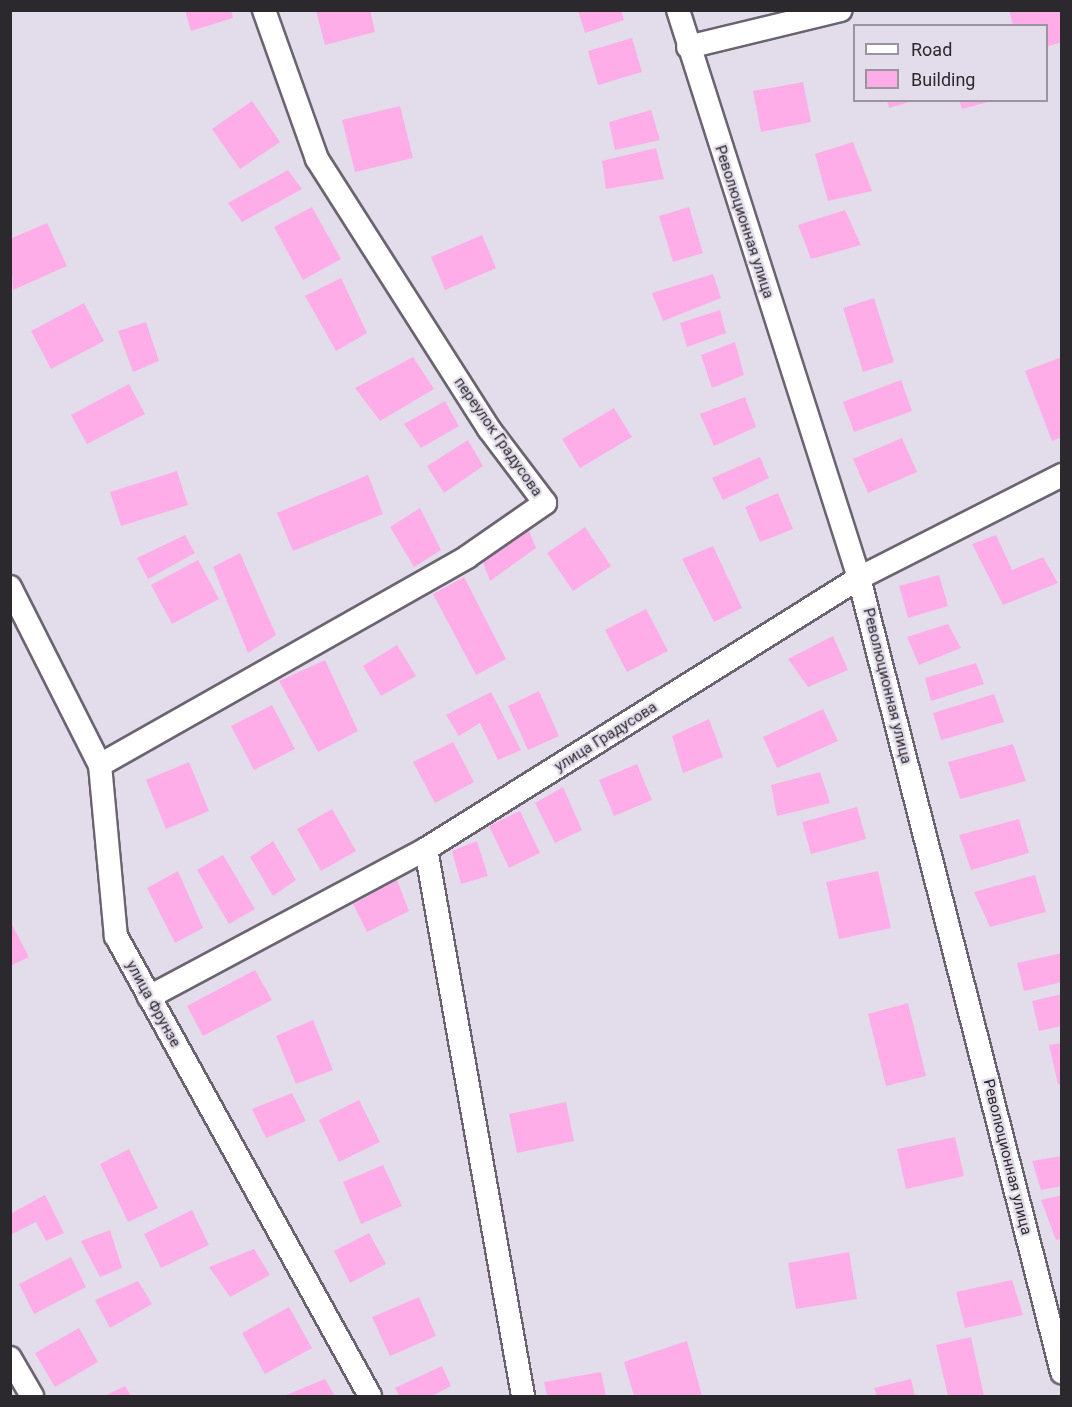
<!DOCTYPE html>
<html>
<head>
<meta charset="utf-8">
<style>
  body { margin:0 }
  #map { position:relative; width:1072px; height:1407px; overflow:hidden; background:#e3dcea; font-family:Roboto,sans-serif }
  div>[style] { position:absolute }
  .building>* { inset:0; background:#feade9 }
  .roads { filter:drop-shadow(2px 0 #6b6470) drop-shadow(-2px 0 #6b6470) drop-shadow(0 2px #6b6470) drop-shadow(0 -2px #6b6470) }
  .minor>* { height:22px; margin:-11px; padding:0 11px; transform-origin:11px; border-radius:11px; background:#fff }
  span { translate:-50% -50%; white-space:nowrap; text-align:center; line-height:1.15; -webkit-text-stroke:4.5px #e3dcea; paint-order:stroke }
  .street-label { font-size:15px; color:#2c292e }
  .frame { position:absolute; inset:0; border:12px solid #2c292e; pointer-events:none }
  .legend { position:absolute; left:853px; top:24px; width:195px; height:78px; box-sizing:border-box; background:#e3dcea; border:2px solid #9a949f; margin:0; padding:8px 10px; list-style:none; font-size:18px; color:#2c292e }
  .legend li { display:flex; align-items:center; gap:12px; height:30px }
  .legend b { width:30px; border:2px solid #9a949f }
</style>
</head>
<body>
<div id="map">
  <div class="building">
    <div style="clip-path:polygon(185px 10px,231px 10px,233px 18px,191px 31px)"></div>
    <div style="clip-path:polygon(316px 10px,370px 10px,375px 32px,325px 45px)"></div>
    <div style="clip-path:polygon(578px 10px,621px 10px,624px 20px,585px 33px)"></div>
    <div style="clip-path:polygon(1009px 10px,1062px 10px,1062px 42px,1046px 47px,1046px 26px,1013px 26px)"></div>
    <div style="clip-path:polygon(632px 38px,642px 72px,598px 85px,588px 51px)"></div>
    <div style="clip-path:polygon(803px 82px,811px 122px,761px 132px,753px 91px)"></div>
    <div style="clip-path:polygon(887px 100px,913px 100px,913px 101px,889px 108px)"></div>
    <div style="clip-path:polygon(959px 100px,992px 100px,992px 101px,962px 109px)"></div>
    <div style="clip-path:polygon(252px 101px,280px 142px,240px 169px,212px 129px)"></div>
    <div style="clip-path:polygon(400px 106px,413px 158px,355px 172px,342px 120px)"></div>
    <div style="clip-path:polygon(651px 110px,660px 140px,615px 150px,609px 122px)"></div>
    <div style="clip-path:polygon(853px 142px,872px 191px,828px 201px,815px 154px)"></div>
    <div style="clip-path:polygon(656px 148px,664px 179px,606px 189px,602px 161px)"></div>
    <div style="clip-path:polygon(288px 170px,302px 189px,242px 222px,228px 203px)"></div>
    <div style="clip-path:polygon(312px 207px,341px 259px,303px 280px,274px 227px)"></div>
    <div style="clip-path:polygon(689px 207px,703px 253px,673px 262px,659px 216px)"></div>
    <div style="clip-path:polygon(845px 210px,861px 245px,811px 259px,798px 225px)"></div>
    <div style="clip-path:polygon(47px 223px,67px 266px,13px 290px,10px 239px)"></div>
    <div style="clip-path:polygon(482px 235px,496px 268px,445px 290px,431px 257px)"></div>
    <div style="clip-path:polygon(713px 274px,721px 298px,663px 321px,652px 293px)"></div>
    <div style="clip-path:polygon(341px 278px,367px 333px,336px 351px,305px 296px)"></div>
    <div style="clip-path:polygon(874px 298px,894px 362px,863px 372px,843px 308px)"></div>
    <div style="clip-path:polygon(84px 303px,104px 341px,51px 369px,31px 331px)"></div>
    <div style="clip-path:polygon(720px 310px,726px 333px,687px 347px,680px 323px)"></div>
    <div style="clip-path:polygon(146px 322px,159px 361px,133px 372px,118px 331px)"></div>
    <div style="clip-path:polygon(735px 342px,744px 375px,712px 388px,701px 355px)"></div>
    <div style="clip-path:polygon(413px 357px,434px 389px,380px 421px,355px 388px)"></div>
    <div style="clip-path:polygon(1062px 357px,1062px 437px,1052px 441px,1025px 371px)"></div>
    <div style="clip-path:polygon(901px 380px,912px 411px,854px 432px,843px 402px)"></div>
    <div style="clip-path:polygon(129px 384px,145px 414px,87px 444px,71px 415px)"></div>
    <div style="clip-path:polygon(745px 397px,756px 427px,714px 446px,700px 414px)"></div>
    <div style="clip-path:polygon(445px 401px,459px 426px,421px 448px,404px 424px)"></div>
    <div style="clip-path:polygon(614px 408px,632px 437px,580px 468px,562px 439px)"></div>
    <div style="clip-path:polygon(902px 438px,917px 472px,868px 493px,853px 459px)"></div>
    <div style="clip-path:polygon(468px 440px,483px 466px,444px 493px,427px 466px)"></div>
    <div style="clip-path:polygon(760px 457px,769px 478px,723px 500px,712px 478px)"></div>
    <div style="clip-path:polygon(177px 471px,188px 505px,121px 526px,110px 492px)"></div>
    <div style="clip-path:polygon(368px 475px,383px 514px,293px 551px,277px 513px)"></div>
    <div style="clip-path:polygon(778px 493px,793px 529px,760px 542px,745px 507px)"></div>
    <div style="clip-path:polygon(420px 508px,441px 550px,414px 567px,390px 527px)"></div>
    <div style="clip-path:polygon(585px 527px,611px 566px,573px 591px,547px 553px)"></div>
    <div style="clip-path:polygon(529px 531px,536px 548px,490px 581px,482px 560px)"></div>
    <div style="clip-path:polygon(185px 535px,195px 553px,148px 579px,137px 558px)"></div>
    <div style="clip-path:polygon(996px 535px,1012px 570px,1043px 557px,1058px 583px,1003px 605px,972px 544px)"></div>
    <div style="clip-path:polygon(713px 546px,742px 608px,714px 622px,682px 559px)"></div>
    <div style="clip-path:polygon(240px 553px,276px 635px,248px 653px,213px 567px)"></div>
    <div style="clip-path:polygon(198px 560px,219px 599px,172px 624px,151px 585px)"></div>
    <div style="clip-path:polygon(939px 575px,948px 606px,908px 618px,899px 586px)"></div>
    <div style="clip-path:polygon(464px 577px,506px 659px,476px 675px,433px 594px)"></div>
    <div style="clip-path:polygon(646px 609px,668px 651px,627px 672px,605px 630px)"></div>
    <div style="clip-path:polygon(948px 624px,961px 648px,919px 665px,907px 637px)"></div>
    <div style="clip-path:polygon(833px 636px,848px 670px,808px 687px,788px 659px)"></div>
    <div style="clip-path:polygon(397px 645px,416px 676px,381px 696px,363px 666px)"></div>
    <div style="clip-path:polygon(325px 660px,358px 731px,318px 752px,279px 681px)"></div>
    <div style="clip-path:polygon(976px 663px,984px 684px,931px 701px,925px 678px)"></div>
    <div style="clip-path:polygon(539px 691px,559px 736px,528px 750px,508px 706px)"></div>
    <div style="clip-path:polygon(491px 692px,521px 750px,498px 760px,480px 723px,459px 736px,446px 715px)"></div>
    <div style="clip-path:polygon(994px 694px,1004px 722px,941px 740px,933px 713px)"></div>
    <div style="clip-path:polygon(272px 705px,295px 749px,254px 770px,231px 726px)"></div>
    <div style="clip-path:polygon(823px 709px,838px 741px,777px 768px,763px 737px)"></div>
    <div style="clip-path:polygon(709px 719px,723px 757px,683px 773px,672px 736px)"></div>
    <div style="clip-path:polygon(453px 742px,474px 782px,435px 803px,413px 762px)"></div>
    <div style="clip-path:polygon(1013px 744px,1026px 781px,960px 799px,948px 762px)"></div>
    <div style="clip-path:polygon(189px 762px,209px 811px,166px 829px,146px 780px)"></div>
    <div style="clip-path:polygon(637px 764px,652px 800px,614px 816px,599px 780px)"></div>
    <div style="clip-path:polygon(820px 772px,830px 803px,777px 816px,771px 785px)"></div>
    <div style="clip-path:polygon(563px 787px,582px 830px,555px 843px,535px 803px)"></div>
    <div style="clip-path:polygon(857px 807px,866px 839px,811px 854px,802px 822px)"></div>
    <div style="clip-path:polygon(332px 809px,356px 851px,321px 871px,297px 829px)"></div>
    <div style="clip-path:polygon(520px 811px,540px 853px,509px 868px,489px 826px)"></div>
    <div style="clip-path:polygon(1019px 819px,1029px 853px,971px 870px,959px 835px)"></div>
    <div style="clip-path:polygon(273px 841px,296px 880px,273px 896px,250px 857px)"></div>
    <div style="clip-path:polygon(477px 841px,488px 876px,461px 884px,452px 851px)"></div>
    <div style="clip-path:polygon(223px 855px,255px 909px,229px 924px,197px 870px)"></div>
    <div style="clip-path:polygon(178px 871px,203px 928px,175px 943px,147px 888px)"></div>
    <div style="clip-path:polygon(878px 871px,891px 928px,839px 939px,826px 882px)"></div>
    <div style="clip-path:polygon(1035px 875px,1046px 912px,990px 927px,974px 892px)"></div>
    <div style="clip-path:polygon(397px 880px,409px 911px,367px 932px,353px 904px)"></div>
    <div style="clip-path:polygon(10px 921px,29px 957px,10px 966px)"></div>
    <div style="clip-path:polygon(1062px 953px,1062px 982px,1024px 991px,1017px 963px)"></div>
    <div style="clip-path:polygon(255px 970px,272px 1000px,203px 1036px,187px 1006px)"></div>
    <div style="clip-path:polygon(1062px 994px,1062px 1026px,1039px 1031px,1032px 1001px)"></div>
    <div style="clip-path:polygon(908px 1003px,926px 1076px,886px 1086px,868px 1014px)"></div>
    <div style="clip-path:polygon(313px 1020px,333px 1070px,296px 1084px,276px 1036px)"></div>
    <div style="clip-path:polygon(1062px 1043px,1062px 1084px,1058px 1084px,1049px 1045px)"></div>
    <div style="clip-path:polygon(292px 1093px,306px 1121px,266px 1138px,252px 1109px)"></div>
    <div style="clip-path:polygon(359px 1100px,380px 1142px,339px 1162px,319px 1120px)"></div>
    <div style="clip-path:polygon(566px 1102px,574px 1141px,517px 1153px,509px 1114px)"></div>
    <div style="clip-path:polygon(955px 1137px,964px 1176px,906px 1189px,897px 1149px)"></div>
    <div style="clip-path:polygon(129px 1149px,158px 1208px,128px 1222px,100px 1164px)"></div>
    <div style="clip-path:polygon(1062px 1156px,1062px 1186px,1041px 1190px,1032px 1161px)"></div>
    <div style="clip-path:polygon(383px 1165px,402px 1206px,361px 1224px,343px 1182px)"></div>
    <div style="clip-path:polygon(45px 1195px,64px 1233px,46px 1241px,36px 1222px,10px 1235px,10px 1214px)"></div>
    <div style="clip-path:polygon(1062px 1195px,1062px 1239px,1056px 1240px,1041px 1200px)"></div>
    <div style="clip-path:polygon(192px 1210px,209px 1245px,161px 1268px,144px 1234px)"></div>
    <div style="clip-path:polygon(110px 1230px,122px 1268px,100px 1277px,81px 1241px)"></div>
    <div style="clip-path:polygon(369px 1233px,386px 1264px,350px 1283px,334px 1251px)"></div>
    <div style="clip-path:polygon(254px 1249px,270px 1275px,230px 1297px,209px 1267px)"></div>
    <div style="clip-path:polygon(849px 1252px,857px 1299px,796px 1309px,788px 1263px)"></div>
    <div style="clip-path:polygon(71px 1257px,86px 1287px,34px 1314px,19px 1284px)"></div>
    <div style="clip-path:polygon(1012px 1280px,1023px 1315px,965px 1328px,956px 1292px)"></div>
    <div style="clip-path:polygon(138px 1281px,152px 1304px,110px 1328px,95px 1300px)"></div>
    <div style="clip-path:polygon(419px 1297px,436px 1336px,390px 1356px,372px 1317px)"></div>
    <div style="clip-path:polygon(289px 1307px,312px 1348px,265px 1374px,242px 1333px)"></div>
    <div style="clip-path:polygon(79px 1328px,98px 1362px,55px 1387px,35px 1353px)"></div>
    <div style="clip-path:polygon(971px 1337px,984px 1396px,948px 1396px,936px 1345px)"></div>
    <div style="clip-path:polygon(687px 1341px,702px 1396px,634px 1396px,624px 1362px)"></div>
    <div style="clip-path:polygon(442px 1366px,451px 1386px,432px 1396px,399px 1396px,395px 1388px)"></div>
    <div style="clip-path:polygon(601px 1372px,606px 1396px,547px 1396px,544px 1382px)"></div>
    <div style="clip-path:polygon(325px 1379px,335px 1396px,284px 1396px)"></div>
    <div style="clip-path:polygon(911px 1379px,915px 1396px,877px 1396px,874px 1388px)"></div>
    <div style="clip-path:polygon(125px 1386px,131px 1396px,105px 1396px)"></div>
  </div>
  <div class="roads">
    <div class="minor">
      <div style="left:678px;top:10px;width:596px;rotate:72.32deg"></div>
      <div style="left:859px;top:578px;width:820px;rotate:75.66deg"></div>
      <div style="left:688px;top:47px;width:157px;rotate:-13.6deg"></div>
      <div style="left:10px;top:587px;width:199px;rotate:63.2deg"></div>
      <div style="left:100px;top:765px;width:172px;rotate:84.7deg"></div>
      <div style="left:116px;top:936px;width:525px;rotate:61.09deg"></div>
      <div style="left:100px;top:765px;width:422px;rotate:-29.5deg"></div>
      <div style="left:467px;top:557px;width:95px;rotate:-34.7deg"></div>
      <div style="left:545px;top:503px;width:93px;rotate:-127.1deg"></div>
      <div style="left:489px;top:429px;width:320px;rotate:-122.5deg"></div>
      <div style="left:317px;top:159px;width:158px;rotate:-109.6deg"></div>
      <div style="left:426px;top:849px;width:556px;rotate:79.94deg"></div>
      <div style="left:149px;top:997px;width:314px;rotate:-28.1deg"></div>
      <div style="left:426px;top:849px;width:511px;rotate:-32.04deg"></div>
      <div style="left:859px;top:578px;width:228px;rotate:-26.9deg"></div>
      <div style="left:10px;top:1358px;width:44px;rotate:59.9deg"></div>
    </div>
  </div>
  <div class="street-label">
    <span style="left:744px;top:222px;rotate:72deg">Революционная улица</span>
    <span style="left:498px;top:437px;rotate:55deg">переулок Градусова</span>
    <span style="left:887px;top:686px;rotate:76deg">Революционная улица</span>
    <span style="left:606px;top:737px;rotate:-32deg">улица Градусова</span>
    <span style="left:153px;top:1004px;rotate:61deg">улица Фрунзе</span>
    <span style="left:1007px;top:1157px;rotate:76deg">Революционная улица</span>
  </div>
  <div class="frame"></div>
  <ul class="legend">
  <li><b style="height:8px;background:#fff"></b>Road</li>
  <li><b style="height:16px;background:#feade9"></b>Building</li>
  </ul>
</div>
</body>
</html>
